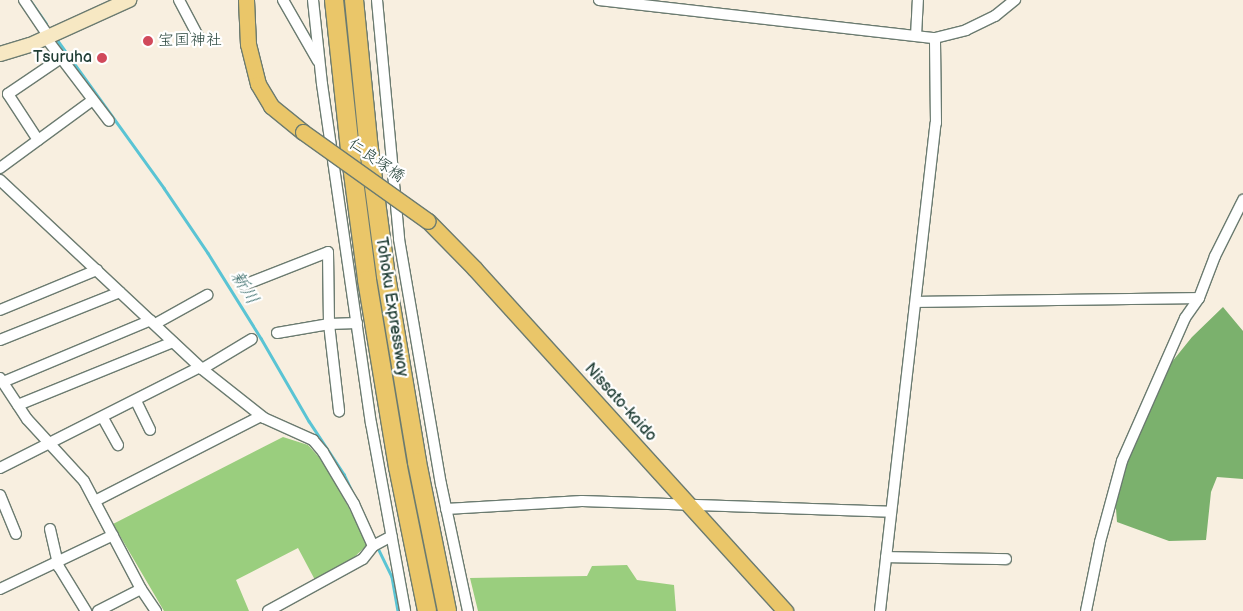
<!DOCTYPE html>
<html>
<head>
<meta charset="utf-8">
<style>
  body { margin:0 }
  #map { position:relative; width:1243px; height:611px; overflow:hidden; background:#f8efe0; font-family:"Balsamiq Sans","Klee One",sans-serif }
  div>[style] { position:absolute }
  .green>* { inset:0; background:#9ace7e }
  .forest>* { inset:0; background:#7bb16d }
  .stream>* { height:2.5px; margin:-1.25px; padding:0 1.25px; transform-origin:1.25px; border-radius:1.25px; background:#5ac4d4 }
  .roads { filter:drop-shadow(1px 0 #6b7b70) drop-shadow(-1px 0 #6b7b70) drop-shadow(0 1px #6b7b70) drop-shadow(0 -1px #6b7b70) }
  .street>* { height:10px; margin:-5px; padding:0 5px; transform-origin:5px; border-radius:5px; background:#fff }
  .secondary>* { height:14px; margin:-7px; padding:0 7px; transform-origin:7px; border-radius:7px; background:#f7e8c3 }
  .primary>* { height:15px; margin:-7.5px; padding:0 7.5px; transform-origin:7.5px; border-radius:7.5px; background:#eac669 }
  .highway>* { height:18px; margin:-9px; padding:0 9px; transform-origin:9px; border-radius:9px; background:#eac669 }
  .bridges { filter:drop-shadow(1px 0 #6b7b70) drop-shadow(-1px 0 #6b7b70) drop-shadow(0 1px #6b7b70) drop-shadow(0 -1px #6b7b70) }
  .primary-bridge>* { height:15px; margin:-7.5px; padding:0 7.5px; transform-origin:7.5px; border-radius:7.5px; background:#eac669 }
  .dots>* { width:14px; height:14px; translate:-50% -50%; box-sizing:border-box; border:2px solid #fff; border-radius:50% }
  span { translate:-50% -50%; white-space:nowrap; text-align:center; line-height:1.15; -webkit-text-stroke:4.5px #fff; paint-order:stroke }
  .poi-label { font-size:16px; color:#1f3d34 }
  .left { translate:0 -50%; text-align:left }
  .right { translate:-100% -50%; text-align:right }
  .street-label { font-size:16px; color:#1f3d34 }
  .water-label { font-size:18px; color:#316664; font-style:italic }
</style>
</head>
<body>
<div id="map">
  <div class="green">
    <div style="clip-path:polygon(283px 437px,308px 445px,326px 465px,368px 544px,341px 570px,315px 580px,298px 548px,236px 580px,249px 611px,164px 611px,113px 524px)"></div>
    <div style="clip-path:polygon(627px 565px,637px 580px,674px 585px,676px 611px,478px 611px,470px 578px,587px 576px,592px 566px)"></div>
  </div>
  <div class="forest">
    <div style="clip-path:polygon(1223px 307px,1243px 331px,1243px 479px,1217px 477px,1211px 492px,1206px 540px,1169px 541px,1117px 522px,1115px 496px,1129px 443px,1163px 373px,1192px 337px)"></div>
  </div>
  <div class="stream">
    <div style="left:30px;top:0;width:28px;rotate:55deg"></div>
    <div style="left:56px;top:38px;width:185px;rotate:54.2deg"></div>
    <div style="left:164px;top:188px;width:78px;rotate:55.9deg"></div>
    <div style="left:208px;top:253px;width:100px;rotate:58.1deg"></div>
    <div style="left:261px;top:338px;width:96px;rotate:60deg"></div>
    <div style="left:309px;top:421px;width:64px;rotate:56.6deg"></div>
    <div style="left:344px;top:474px;width:21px;rotate:65deg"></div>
    <div style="left:377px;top:546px;width:34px;rotate:64deg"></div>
    <div style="left:392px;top:577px;width:35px;rotate:80deg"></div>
  </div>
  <div class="roads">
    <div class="street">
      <div style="left:24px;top:0;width:45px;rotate:56deg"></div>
      <div style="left:179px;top:0;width:43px;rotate:62.2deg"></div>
      <div style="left:283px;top:0;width:70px;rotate:60.2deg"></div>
      <div style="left:313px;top:0;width:84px;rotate:83.9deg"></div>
      <div style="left:322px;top:84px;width:343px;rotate:81.8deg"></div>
      <div style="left:371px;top:423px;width:191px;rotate:79.7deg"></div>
      <div style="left:377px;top:0;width:240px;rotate:84.7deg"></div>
      <div style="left:399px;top:239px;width:249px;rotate:80.3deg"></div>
      <div style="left:441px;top:484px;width:130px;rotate:78deg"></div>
      <div style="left:599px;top:0;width:338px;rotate:6.5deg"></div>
      <div style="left:935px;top:38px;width:32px;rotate:-14deg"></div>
      <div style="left:966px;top:30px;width:32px;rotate:-26deg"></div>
      <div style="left:995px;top:16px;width:26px;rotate:-39deg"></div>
      <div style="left:916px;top:36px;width:36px;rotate:-87deg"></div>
      <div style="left:46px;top:38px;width:104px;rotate:52.8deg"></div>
      <div style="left:38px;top:140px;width:55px;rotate:-123.1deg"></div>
      <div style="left:8px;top:94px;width:64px;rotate:-34.2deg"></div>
      <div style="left:0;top:168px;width:115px;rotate:-36.2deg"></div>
      <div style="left:0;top:180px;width:277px;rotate:43.1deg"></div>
      <div style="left:202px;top:369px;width:79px;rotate:38.3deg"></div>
      <div style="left:264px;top:418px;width:54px;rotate:24.2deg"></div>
      <div style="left:313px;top:440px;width:16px;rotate:50deg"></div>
      <div style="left:323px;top:452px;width:61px;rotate:59.2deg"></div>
      <div style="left:354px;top:504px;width:46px;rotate:65.7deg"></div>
      <div style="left:244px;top:285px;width:90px;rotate:-21.4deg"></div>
      <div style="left:328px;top:252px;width:72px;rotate:89.2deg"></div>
      <div style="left:329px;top:324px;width:28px;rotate:-2deg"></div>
      <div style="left:916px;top:302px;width:283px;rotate:-0.8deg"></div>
      <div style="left:0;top:310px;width:105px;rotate:-22.4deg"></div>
      <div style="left:155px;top:324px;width:60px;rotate:-29.1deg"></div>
      <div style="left:277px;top:333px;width:53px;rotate:-9.8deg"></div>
      <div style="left:329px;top:324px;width:88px;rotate:83.4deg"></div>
      <div style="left:0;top:340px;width:129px;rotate:-21.8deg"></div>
      <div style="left:202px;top:369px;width:58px;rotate:-31deg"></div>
      <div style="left:0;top:378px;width:49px;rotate:56.6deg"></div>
      <div style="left:27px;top:419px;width:84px;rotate:47.4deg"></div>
      <div style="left:84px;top:481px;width:122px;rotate:62.2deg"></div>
      <div style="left:141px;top:589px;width:27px;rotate:56deg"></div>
      <div style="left:3px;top:382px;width:160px;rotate:-22.7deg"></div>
      <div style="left:136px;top:401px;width:32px;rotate:64deg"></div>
      <div style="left:18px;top:405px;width:167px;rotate:-22.1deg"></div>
      <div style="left:103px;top:418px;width:31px;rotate:61deg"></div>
      <div style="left:0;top:468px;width:224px;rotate:-26.8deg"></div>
      <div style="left:0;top:495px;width:42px;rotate:67.7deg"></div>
      <div style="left:95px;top:501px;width:186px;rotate:-27.1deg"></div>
      <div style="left:446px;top:509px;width:136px;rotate:-3.4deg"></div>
      <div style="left:582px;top:501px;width:309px;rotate:2deg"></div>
      <div style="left:50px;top:529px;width:39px;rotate:77deg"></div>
      <div style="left:59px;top:567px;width:52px;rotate:58.5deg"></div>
      <div style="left:886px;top:557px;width:120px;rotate:1deg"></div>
      <div style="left:0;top:589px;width:125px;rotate:-25.5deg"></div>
      <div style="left:98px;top:611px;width:48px;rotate:-27.1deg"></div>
      <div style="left:268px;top:611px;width:108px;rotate:-28.7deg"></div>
      <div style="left:363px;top:559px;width:16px;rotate:-52deg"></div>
      <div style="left:373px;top:546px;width:21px;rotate:-28deg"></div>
      <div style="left:880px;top:611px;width:491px;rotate:-83.5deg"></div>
      <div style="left:936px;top:123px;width:85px;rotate:-90.7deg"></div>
      <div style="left:1086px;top:611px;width:70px;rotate:-78.5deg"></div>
      <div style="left:1100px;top:542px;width:84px;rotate:-74.8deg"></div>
      <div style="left:1122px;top:461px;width:156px;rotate:-66.2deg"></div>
      <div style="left:1185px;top:318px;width:24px;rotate:-55deg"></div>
      <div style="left:1199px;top:298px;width:45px;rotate:-69.1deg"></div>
      <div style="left:1215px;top:256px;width:63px;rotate:-63.4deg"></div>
    </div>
    <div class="secondary">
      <div style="left:0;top:54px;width:31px;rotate:-17deg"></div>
      <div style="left:30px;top:45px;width:109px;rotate:-24.4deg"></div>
    </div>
    <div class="primary">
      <div style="left:246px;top:0;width:44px;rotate:87.4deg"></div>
      <div style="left:248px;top:44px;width:41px;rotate:76deg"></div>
      <div style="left:258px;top:84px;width:26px;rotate:59deg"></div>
      <div style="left:271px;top:106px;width:41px;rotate:39.1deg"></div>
      <div style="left:428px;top:221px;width:67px;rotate:45.6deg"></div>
      <div style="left:475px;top:269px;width:462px;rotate:47.8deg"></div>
    </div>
    <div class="highway">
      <div style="left:334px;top:0;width:151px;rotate:83.9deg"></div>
      <div style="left:350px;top:150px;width:131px;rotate:82.5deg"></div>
      <div style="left:367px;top:280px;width:190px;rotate:80.6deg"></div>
      <div style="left:398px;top:467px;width:147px;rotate:78.6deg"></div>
      <div style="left:354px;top:0;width:150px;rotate:84.3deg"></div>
      <div style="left:369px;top:149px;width:128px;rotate:82.4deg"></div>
      <div style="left:386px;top:276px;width:189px;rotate:80.5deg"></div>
      <div style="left:417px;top:462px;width:152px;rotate:78.6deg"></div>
    </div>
  </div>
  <div class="bridges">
    <div class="primary-bridge">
      <div style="left:303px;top:132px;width:153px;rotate:35.5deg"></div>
    </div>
  </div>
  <div class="dots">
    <div style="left:148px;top:41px;background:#d1495b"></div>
    <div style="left:102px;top:58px;background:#d1495b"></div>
  </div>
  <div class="poi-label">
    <span class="left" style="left:158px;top:41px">宝国神社</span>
    <span class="right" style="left:92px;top:58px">Tsuruha</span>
  </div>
  <div class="street-label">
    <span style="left:376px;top:161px;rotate:35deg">仁良塚橋</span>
    <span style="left:391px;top:307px;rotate:81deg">Tohoku Expressway</span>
    <span style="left:620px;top:403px;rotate:48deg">Nissato-kaido</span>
  </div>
  <div class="water-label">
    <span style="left:244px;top:288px;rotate:58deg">新川</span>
  </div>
</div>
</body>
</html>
